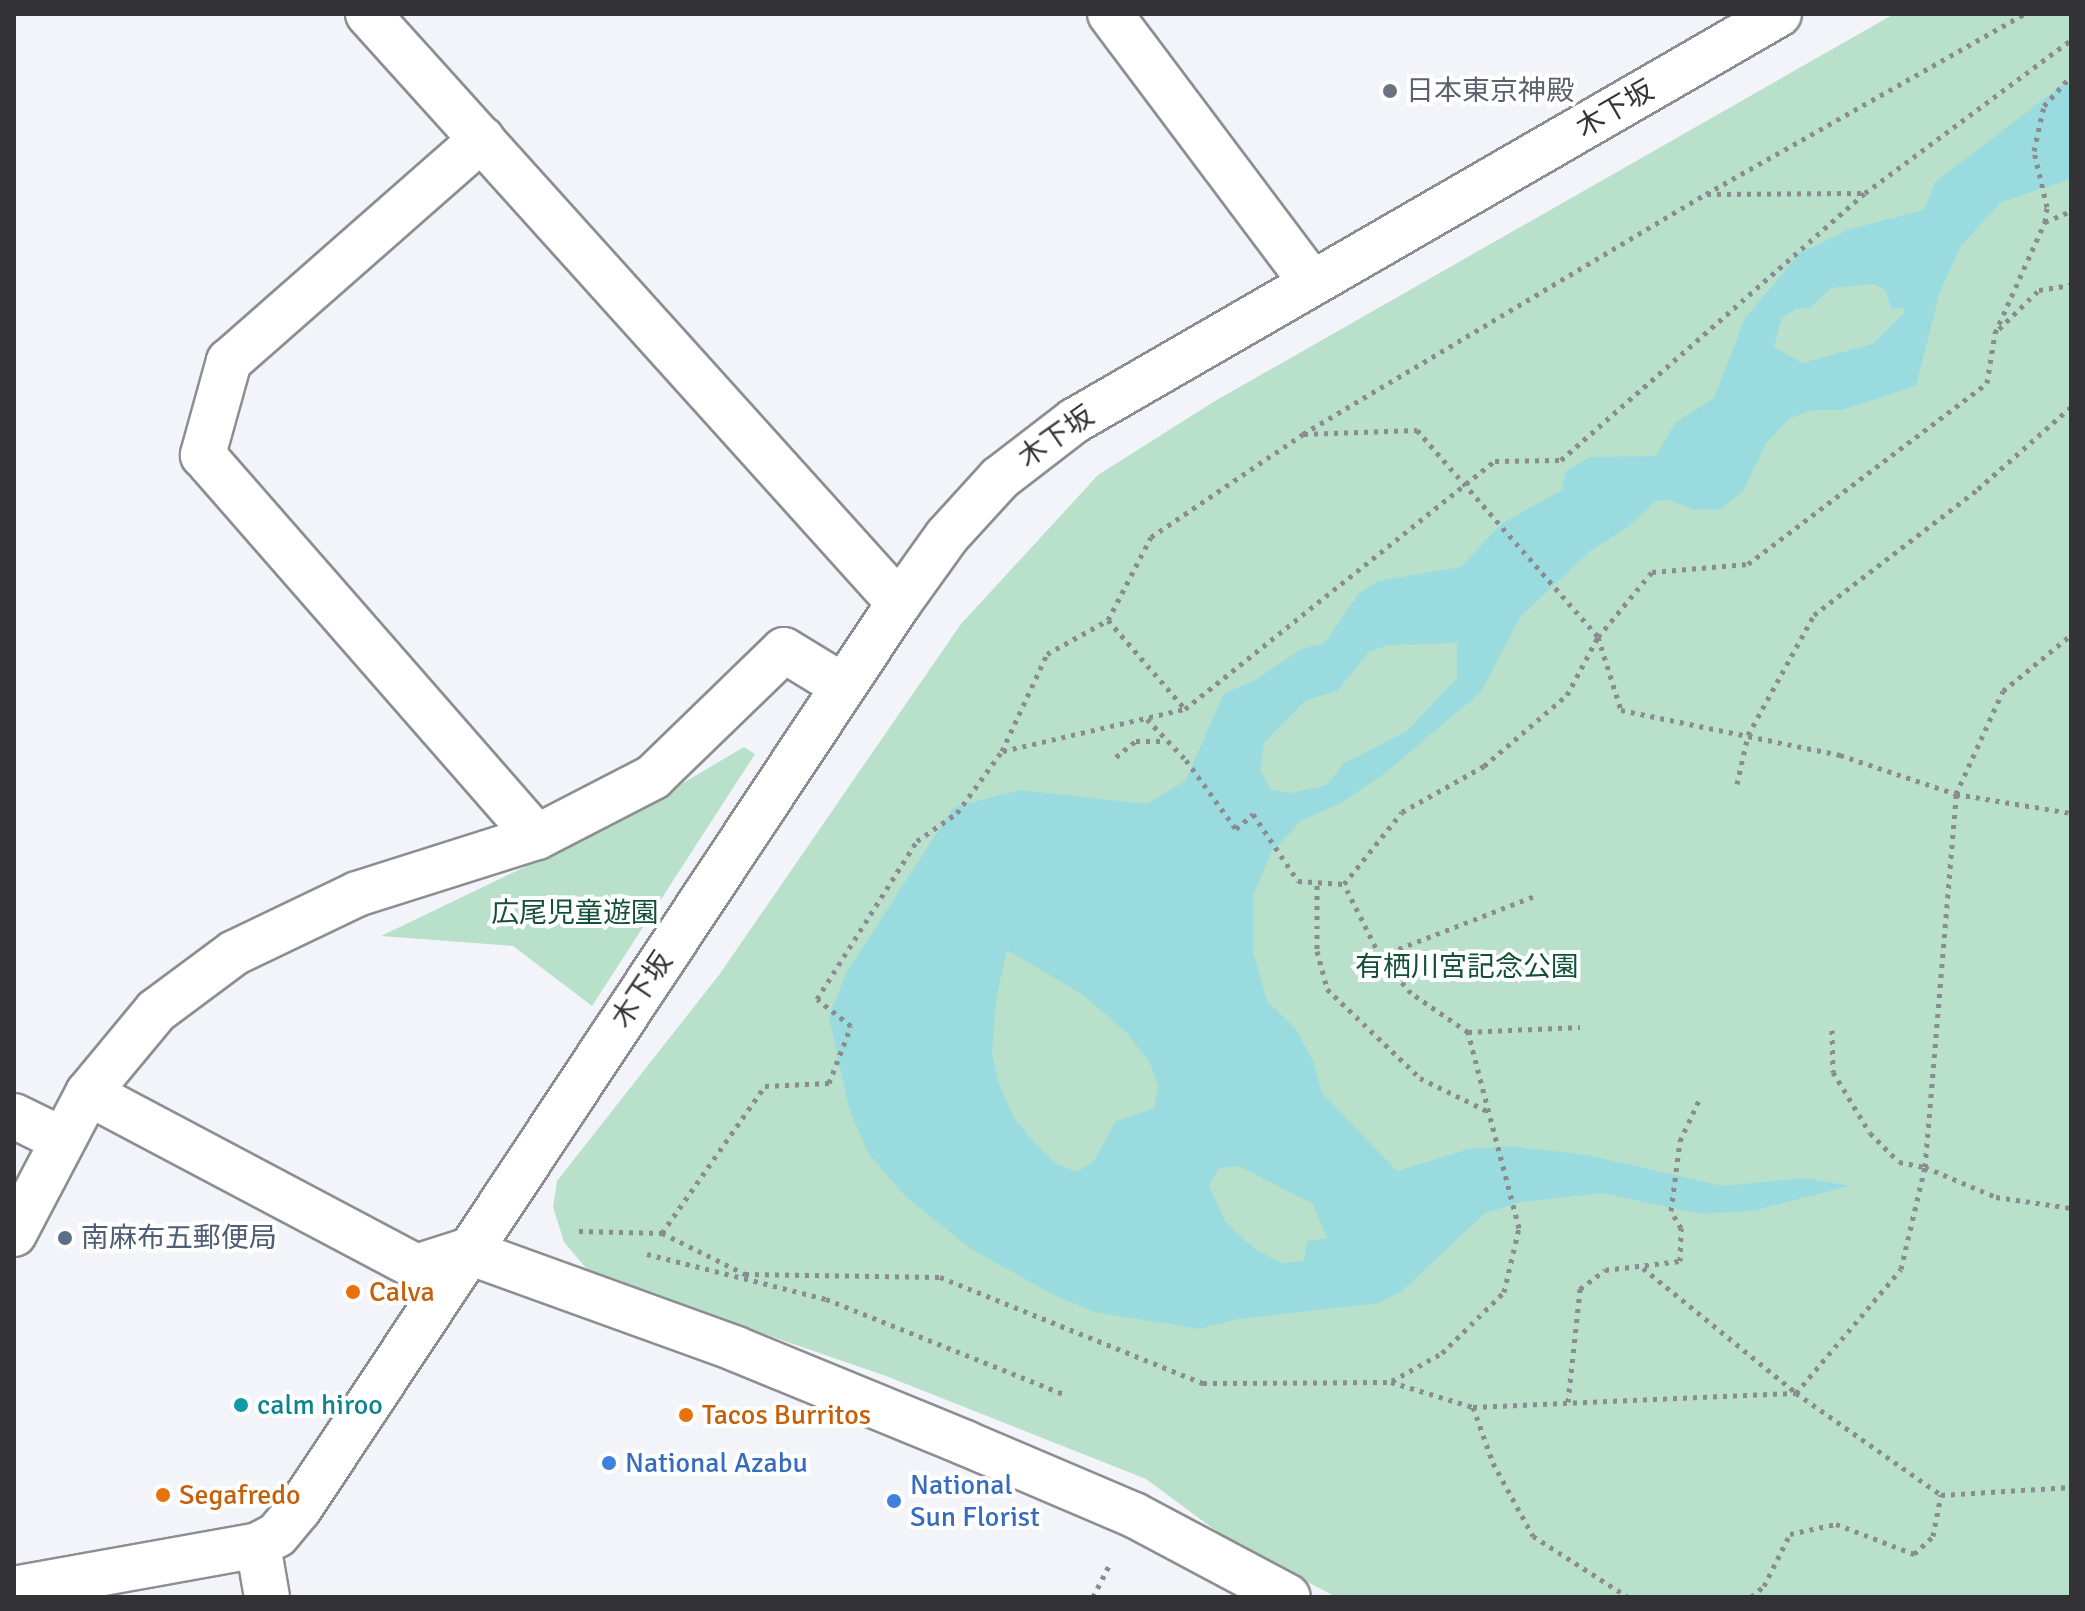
<!DOCTYPE html>
<html>
<head>
<meta charset="utf-8">
<style>
  body { margin:0 }
  #map { position:relative; width:2085px; height:1611px; overflow:hidden; background:#f3f4fa; font-family:Signika,"Noto Sans JP",sans-serif }
  div>[style] { position:absolute }
  .green>* { inset:0; background:#b9e0ca }
  .water>* { inset:0; background:#9adbe0 }
  .path>* { height:5px; margin-top:-2.5px; transform-origin:0; background:repeating-linear-gradient(90deg,#8b8c90 0 4px,transparent 0 10px) }
  .roads { filter:drop-shadow(2px 0 #8d8e92) drop-shadow(-2px 0 #8d8e92) drop-shadow(0 2px #8d8e92) drop-shadow(0 -2px #8d8e92) }
  .minor>* { height:44px; margin:-22px; padding:0 22px; transform-origin:22px; border-radius:22px; background:#fff }
  .tertiary>* { height:44px; margin:-22px; padding:0 22px; transform-origin:22px; border-radius:22px; background:#fff }
  .dots>* { width:22px; height:22px; translate:-50% -50%; box-sizing:border-box; border:4px solid #fff; border-radius:50% }
  span { translate:-50% -50%; white-space:nowrap; text-align:center; line-height:1.15; -webkit-text-stroke:8px #fff; paint-order:stroke }
  .worship-label { font-size:28px; color:#5b616d }
  .left { translate:0 -50%; text-align:left }
  .street-label { font-size:28px; color:#333335 }
  .park-label { font-size:28px; color:#135136 }
  .service-label { font-size:28px; color:#4e5e75 }
  .food-label { font-size:28px; color:#c56008 }
  .culture-label { font-size:28px; color:#0d838f }
  .shop-label { font-size:28px; color:#366cbe }
  .frame { position:absolute; inset:0; border:16px solid #333335; pointer-events:none }
</style>
</head>
<body>
<div id="map">
  <div class="green">
    <div style="clip-path:polygon(1894px 14px,2071px 14px,2071px 1597px,1336px 1597px,1227px 1539px,1146px 1479px,886px 1376px,591px 1274px,564px 1242px,553px 1207px,557px 1181px,719px 975px,961px 624px,1098px 475px,1215px 401px)"></div>
    <div style="clip-path:polygon(744px 747px,755px 754px,592px 1006px,513px 946px,381px 936px,612px 825px)"></div>
  </div>
  <div class="water">
    <div style="clip-path:polygon(evenodd,2066px 82px,2071px 82px,2071px 179px,2001px 202px,1961px 246px,1940px 292px,1916px 386px,1842px 410px,1811px 410px,1789px 419px,1766px 443px,1744px 490px,1721px 509px,1695px 510px,1669px 500px,1655px 501px,1628px 527px,1590px 551px,1520px 617px,1481px 692px,1384px 774px,1341px 803px,1301px 821px,1271px 853px,1253px 896px,1253px 951px,1267px 1001px,1296px 1029px,1313px 1061px,1322px 1093px,1397px 1171px,1469px 1149px,1510px 1146px,1587px 1155px,1723px 1186px,1805px 1178px,1850px 1186px,1752px 1211px,1700px 1214px,1602px 1193px,1521px 1202px,1485px 1213px,1402px 1291px,1379px 1303px,1238px 1319px,1199px 1329px,1095px 1312px,1054px 1295px,971px 1249px,905px 1196px,868px 1153px,849px 1108px,829px 1017px,846px 973px,954px 807px,1020px 790px,1147px 804px,1186px 780px,1224px 693px,1254px 681px,1301px 649px,1324px 644px,1359px 593px,1378px 581px,1461px 567px,1501px 524px,1562px 490px,1566px 471px,1590px 457px,1656px 456px,1675px 423px,1714px 398px,1745px 318px,1800px 253px,1850px 229px,1924px 210px,1935px 182px,2066px 82px,1874px 284px,1886px 291px,1891px 309px,1903px 308px,1904px 313px,1873px 344px,1802px 363px,1774px 347px,1782px 318px,1798px 308px,1810px 308px,1831px 288px,1874px 284px,2066px 82px,1457px 643px,1457px 678px,1407px 731px,1343px 764px,1327px 785px,1292px 793px,1270px 790px,1260px 769px,1264px 743px,1306px 700px,1337px 691px,1369px 652px,1388px 645px,1457px 643px,2066px 82px,1007px 950px,1080px 993px,1126px 1032px,1150px 1063px,1158px 1086px,1154px 1108px,1115px 1122px,1094px 1161px,1077px 1172px,1055px 1163px,1035px 1143px,1014px 1118px,998px 1081px,992px 1054px,996px 1000px,1007px 950px,2066px 82px,1239px 1166px,1313px 1204px,1327px 1238px,1307px 1241px,1304px 1261px,1281px 1263px,1254px 1248px,1226px 1223px,1209px 1186px,1219px 1168px,1239px 1166px)"></div>
  </div>
  <div class="path">
    <div style="left:1707px;top:194px;width:158px;rotate:-0.4deg"></div>
    <div style="left:2045px;top:222px;width:15px;rotate:-82deg"></div>
    <div style="left:2047px;top:207px;width:57px;rotate:-103.1deg"></div>
    <div style="left:2034px;top:151px;width:46px;rotate:-77.5deg"></div>
    <div style="left:2044px;top:106px;width:40px;rotate:-48deg"></div>
    <div style="left:1999px;top:329px;width:56px;rotate:-44.3deg"></div>
    <div style="left:2039px;top:290px;width:32px;rotate:-9deg"></div>
    <div style="left:1304px;top:434px;width:113px;rotate:-2deg"></div>
    <div style="left:1417px;top:430px;width:275px;rotate:48.8deg"></div>
    <div style="left:1598px;top:637px;width:77px;rotate:72.5deg"></div>
    <div style="left:1621px;top:710px;width:224px;rotate:11.6deg"></div>
    <div style="left:1840px;top:755px;width:122px;rotate:18.6deg"></div>
    <div style="left:1956px;top:794px;width:117px;rotate:9.4deg"></div>
    <div style="left:1108px;top:620px;width:118px;rotate:49.1deg"></div>
    <div style="left:1147px;top:719px;width:57px;rotate:46.4deg"></div>
    <div style="left:1186px;top:760px;width:85px;rotate:54.1deg"></div>
    <div style="left:1236px;top:829px;width:23px;rotate:-41deg"></div>
    <div style="left:1253px;top:814px;width:81px;rotate:56.1deg"></div>
    <div style="left:1298px;top:881px;width:46px;rotate:3.7deg"></div>
    <div style="left:1003px;top:751px;width:187px;rotate:-13deg"></div>
    <div style="left:1185px;top:709px;width:397px;rotate:-38.7deg"></div>
    <div style="left:1495px;top:461px;width:66px;rotate:-0.9deg"></div>
    <div style="left:1561px;top:460px;width:405px;rotate:-41.3deg"></div>
    <div style="left:1865px;top:193px;width:257px;rotate:-36.6deg"></div>
    <div style="left:1116px;top:757px;width:26px;rotate:-39deg"></div>
    <div style="left:1136px;top:741px;width:27px"></div>
    <div style="left:1737px;top:784px;width:50px;rotate:-77.3deg"></div>
    <div style="left:1748px;top:735px;width:137px;rotate:-61.2deg"></div>
    <div style="left:1814px;top:615px;width:207px;rotate:-37.5deg"></div>
    <div style="left:1978px;top:489px;width:124px;rotate:-41.4deg"></div>
    <div style="left:1317px;top:885px;width:66px;rotate:90deg"></div>
    <div style="left:1317px;top:951px;width:39px;rotate:75deg"></div>
    <div style="left:1327px;top:989px;width:129px;rotate:43.7deg"></div>
    <div style="left:1420px;top:1078px;width:75px;rotate:26.2deg"></div>
    <div style="left:1380px;top:956px;width:168px;rotate:-21.2deg"></div>
    <div style="left:1832px;top:1030px;width:42px;rotate:88.6deg"></div>
    <div style="left:1833px;top:1072px;width:71px;rotate:58.8deg"></div>
    <div style="left:1870px;top:1133px;width:41px;rotate:45deg"></div>
    <div style="left:1899px;top:1162px;width:26px;rotate:11deg"></div>
    <div style="left:1925px;top:1167px;width:77px;rotate:22.9deg"></div>
    <div style="left:1996px;top:1197px;width:76px;rotate:8.3deg"></div>
    <div style="left:1468px;top:1032px;width:112px;rotate:-2.6deg"></div>
    <div style="left:579px;top:1231px;width:83px;rotate:1.4deg"></div>
    <div style="left:662px;top:1233px;width:93px;rotate:26.3deg"></div>
    <div style="left:745px;top:1274px;width:195px;rotate:0.9deg"></div>
    <div style="left:940px;top:1277px;width:284px;rotate:22deg"></div>
    <div style="left:1203px;top:1383px;width:188px;rotate:-0.3deg"></div>
    <div style="left:1391px;top:1382px;width:86px;rotate:17deg"></div>
    <div style="left:1473px;top:1407px;width:323px;rotate:-2.5deg"></div>
    <div style="left:1796px;top:1393px;width:162px;rotate:-49.7deg"></div>
    <div style="left:1901px;top:1269px;width:105px;rotate:-76.8deg"></div>
    <div style="left:1925px;top:1167px;width:374px;rotate:-85.2deg"></div>
    <div style="left:1956px;top:794px;width:113px;rotate:-65.5deg"></div>
    <div style="left:2003px;top:691px;width:88px;rotate:-39.5deg"></div>
    <div style="left:662px;top:1233px;width:179px;rotate:-55deg"></div>
    <div style="left:765px;top:1086px;width:64px;rotate:-2.7deg"></div>
    <div style="left:829px;top:1083px;width:61px;rotate:-68.9deg"></div>
    <div style="left:851px;top:1026px;width:43px;rotate:-141.5deg"></div>
    <div style="left:817px;top:999px;width:187px;rotate:-57.7deg"></div>
    <div style="left:917px;top:841px;width:49px;rotate:-35deg"></div>
    <div style="left:957px;top:813px;width:77px;rotate:-54deg"></div>
    <div style="left:1002px;top:751px;width:107px;rotate:-65.1deg"></div>
    <div style="left:1047px;top:654px;width:70px;rotate:-29.1deg"></div>
    <div style="left:1108px;top:620px;width:93px;rotate:-62.6deg"></div>
    <div style="left:1151px;top:537px;width:184px;rotate:-34.1deg"></div>
    <div style="left:1303px;top:434px;width:469px;rotate:-30.8deg"></div>
    <div style="left:1706px;top:194px;width:365px;rotate:-29.5deg"></div>
    <div style="left:647px;top:1254px;width:185px;rotate:14.1deg"></div>
    <div style="left:826px;top:1299px;width:258px;rotate:21.8deg"></div>
    <div style="left:1643px;top:1268px;width:198px;rotate:39.2deg"></div>
    <div style="left:1796px;top:1393px;width:177px;rotate:35.1deg"></div>
    <div style="left:1392px;top:1381px;width:57px;rotate:-29.2deg"></div>
    <div style="left:1442px;top:1353px;width:87px;rotate:-44.5deg"></div>
    <div style="left:1504px;top:1292px;width:66px;rotate:-76.8deg"></div>
    <div style="left:1519px;top:1228px;width:203px;rotate:-104.6deg"></div>
    <div style="left:1468px;top:1032px;width:69px;rotate:-145.6deg"></div>
    <div style="left:1411px;top:993px;width:48px;rotate:-130deg"></div>
    <div style="left:1380px;top:956px;width:80px;rotate:-116.6deg"></div>
    <div style="left:1344px;top:884px;width:92px;rotate:-51.1deg"></div>
    <div style="left:1402px;top:812px;width:94px;rotate:-29.3deg"></div>
    <div style="left:1484px;top:766px;width:109px;rotate:-40.5deg"></div>
    <div style="left:1567px;top:695px;width:66px;rotate:-61.9deg"></div>
    <div style="left:1598px;top:637px;width:85px;rotate:-50.3deg"></div>
    <div style="left:1652px;top:572px;width:96px;rotate:-4.8deg"></div>
    <div style="left:1748px;top:564px;width:300px;rotate:-37.1deg"></div>
    <div style="left:1987px;top:383px;width:51px;rotate:-80.9deg"></div>
    <div style="left:1995px;top:333px;width:122px;rotate:-65.8deg"></div>
    <div style="left:2045px;top:222px;width:28px;rotate:-23deg"></div>
    <div style="left:1568px;top:1402px;width:114px;rotate:-83.9deg"></div>
    <div style="left:1580px;top:1289px;width:31px;rotate:-37deg"></div>
    <div style="left:1605px;top:1270px;width:76px;rotate:-6.8deg"></div>
    <div style="left:1680px;top:1261px;width:33px;rotate:-88deg"></div>
    <div style="left:1681px;top:1228px;width:20px;rotate:-120deg"></div>
    <div style="left:1671px;top:1211px;width:71px;rotate:-82.7deg"></div>
    <div style="left:1680px;top:1141px;width:45px;rotate:-65.1deg"></div>
    <div style="left:1473px;top:1407px;width:59px;rotate:70.3deg"></div>
    <div style="left:1493px;top:1463px;width:83px;rotate:61.3deg"></div>
    <div style="left:1533px;top:1536px;width:113px;rotate:32.7deg"></div>
    <div style="left:1093px;top:1597px;width:39px;rotate:-63deg"></div>
    <div style="left:1751px;top:1597px;width:17px;rotate:-40deg"></div>
    <div style="left:1764px;top:1586px;width:58px;rotate:-63.4deg"></div>
    <div style="left:1790px;top:1534px;width:47px;rotate:-12.3deg"></div>
    <div style="left:1836px;top:1524px;width:84px;rotate:21deg"></div>
    <div style="left:1914px;top:1554px;width:26px;rotate:-43deg"></div>
    <div style="left:1933px;top:1536px;width:42px;rotate:-79deg"></div>
    <div style="left:1941px;top:1495px;width:130px;rotate:-3.5deg"></div>
  </div>
  <div class="roads">
    <div class="minor">
      <div style="left:368px;top:14px;width:793px;rotate:47.96deg"></div>
      <div style="left:1110px;top:14px;width:336px;rotate:53.1deg"></div>
      <div style="left:482px;top:139px;width:337px;rotate:138.7deg"></div>
      <div style="left:229px;top:361px;width:98px;rotate:105.5deg"></div>
      <div style="left:203px;top:455px;width:507px;rotate:48.84deg"></div>
      <div style="left:88px;top:1093px;width:371px;rotate:27.9deg"></div>
      <div style="left:416px;top:1267px;width:52px;rotate:-17.7deg"></div>
      <div style="left:14px;top:1116px;width:52px;rotate:26.1deg"></div>
      <div style="left:14px;top:1234px;width:159px;rotate:-62.3deg"></div>
      <div style="left:88px;top:1093px;width:107px;rotate:-50.3deg"></div>
      <div style="left:156px;top:1011px;width:97px;rotate:-36.6deg"></div>
      <div style="left:234px;top:953px;width:136px;rotate:-25.6deg"></div>
      <div style="left:357px;top:894px;width:189px;rotate:-17.6deg"></div>
      <div style="left:537px;top:837px;width:131px;rotate:-27.3deg"></div>
      <div style="left:653px;top:777px;width:182px;rotate:-44.1deg"></div>
      <div style="left:784px;top:650px;width:69px;rotate:31.4deg"></div>
      <div style="left:258px;top:1545px;width:53px;rotate:80.2deg"></div>
    </div>
    <div class="tertiary">
      <div style="left:466px;top:1251px;width:287px;rotate:19.9deg"></div>
      <div style="left:736px;top:1349px;width:248px;rotate:22.3deg"></div>
      <div style="left:965px;top:1443px;width:184px;rotate:23.1deg"></div>
      <div style="left:1134px;top:1515px;width:174px;rotate:28deg"></div>
      <div style="left:14px;top:1589px;width:248px;rotate:-10.2deg"></div>
      <div style="left:258px;top:1545px;width:21px;rotate:-28deg"></div>
      <div style="left:277px;top:1535px;width:34px;rotate:-50deg"></div>
      <div style="left:299px;top:1509px;width:1087px;rotate:-56.49deg"></div>
      <div style="left:899px;top:603px;width:82px;rotate:-54.4deg"></div>
      <div style="left:947px;top:536px;width:79px;rotate:-47.6deg"></div>
      <div style="left:1000px;top:478px;width:93px;rotate:-37.6deg"></div>
      <div style="left:1074px;top:421px;width:814px;rotate:-30deg"></div>
    </div>
  </div>
  <div class="dots">
    <div style="left:1390px;top:91px;background:#6b7280"></div>
    <div style="left:65px;top:1238px;background:#5c6f8a"></div>
    <div style="left:353px;top:1292px;background:#e8710a"></div>
    <div style="left:241px;top:1405px;background:#0f9aa8"></div>
    <div style="left:686px;top:1415px;background:#e8710a"></div>
    <div style="left:609px;top:1463px;background:#3f7fe0"></div>
    <div style="left:163px;top:1495px;background:#e8710a"></div>
    <div style="left:894px;top:1501px;background:#3f7fe0"></div>
  </div>
  <div class="worship-label">
    <span class="left" style="left:1406px;top:91px">日本東京神殿</span>
  </div>
  <div class="street-label">
    <span style="left:1615px;top:109px;rotate:-30deg">木下坂</span>
    <span style="left:1056px;top:437px;rotate:-35deg">木下坂</span>
    <span style="left:642px;top:990px;rotate:-56deg">木下坂</span>
  </div>
  <div class="park-label">
    <span style="left:575px;top:913px">広尾児童遊園</span>
    <span style="left:1467px;top:967px">有栖川宮記念公園</span>
  </div>
  <div class="service-label">
    <span class="left" style="left:81px;top:1238px">南麻布五郵便局</span>
  </div>
  <div class="food-label">
    <span class="left" style="left:369px;top:1292px">Calva</span>
    <span class="left" style="left:702px;top:1415px">Tacos Burritos</span>
    <span class="left" style="left:179px;top:1495px">Segafredo</span>
  </div>
  <div class="culture-label">
    <span class="left" style="left:257px;top:1405px">calm hiroo</span>
  </div>
  <div class="shop-label">
    <span class="left" style="left:625px;top:1463px">National Azabu</span>
    <span class="left" style="left:910px;top:1501px">National<br>Sun Florist</span>
  </div>
  <div class="frame"></div>
</div>
</body>
</html>
